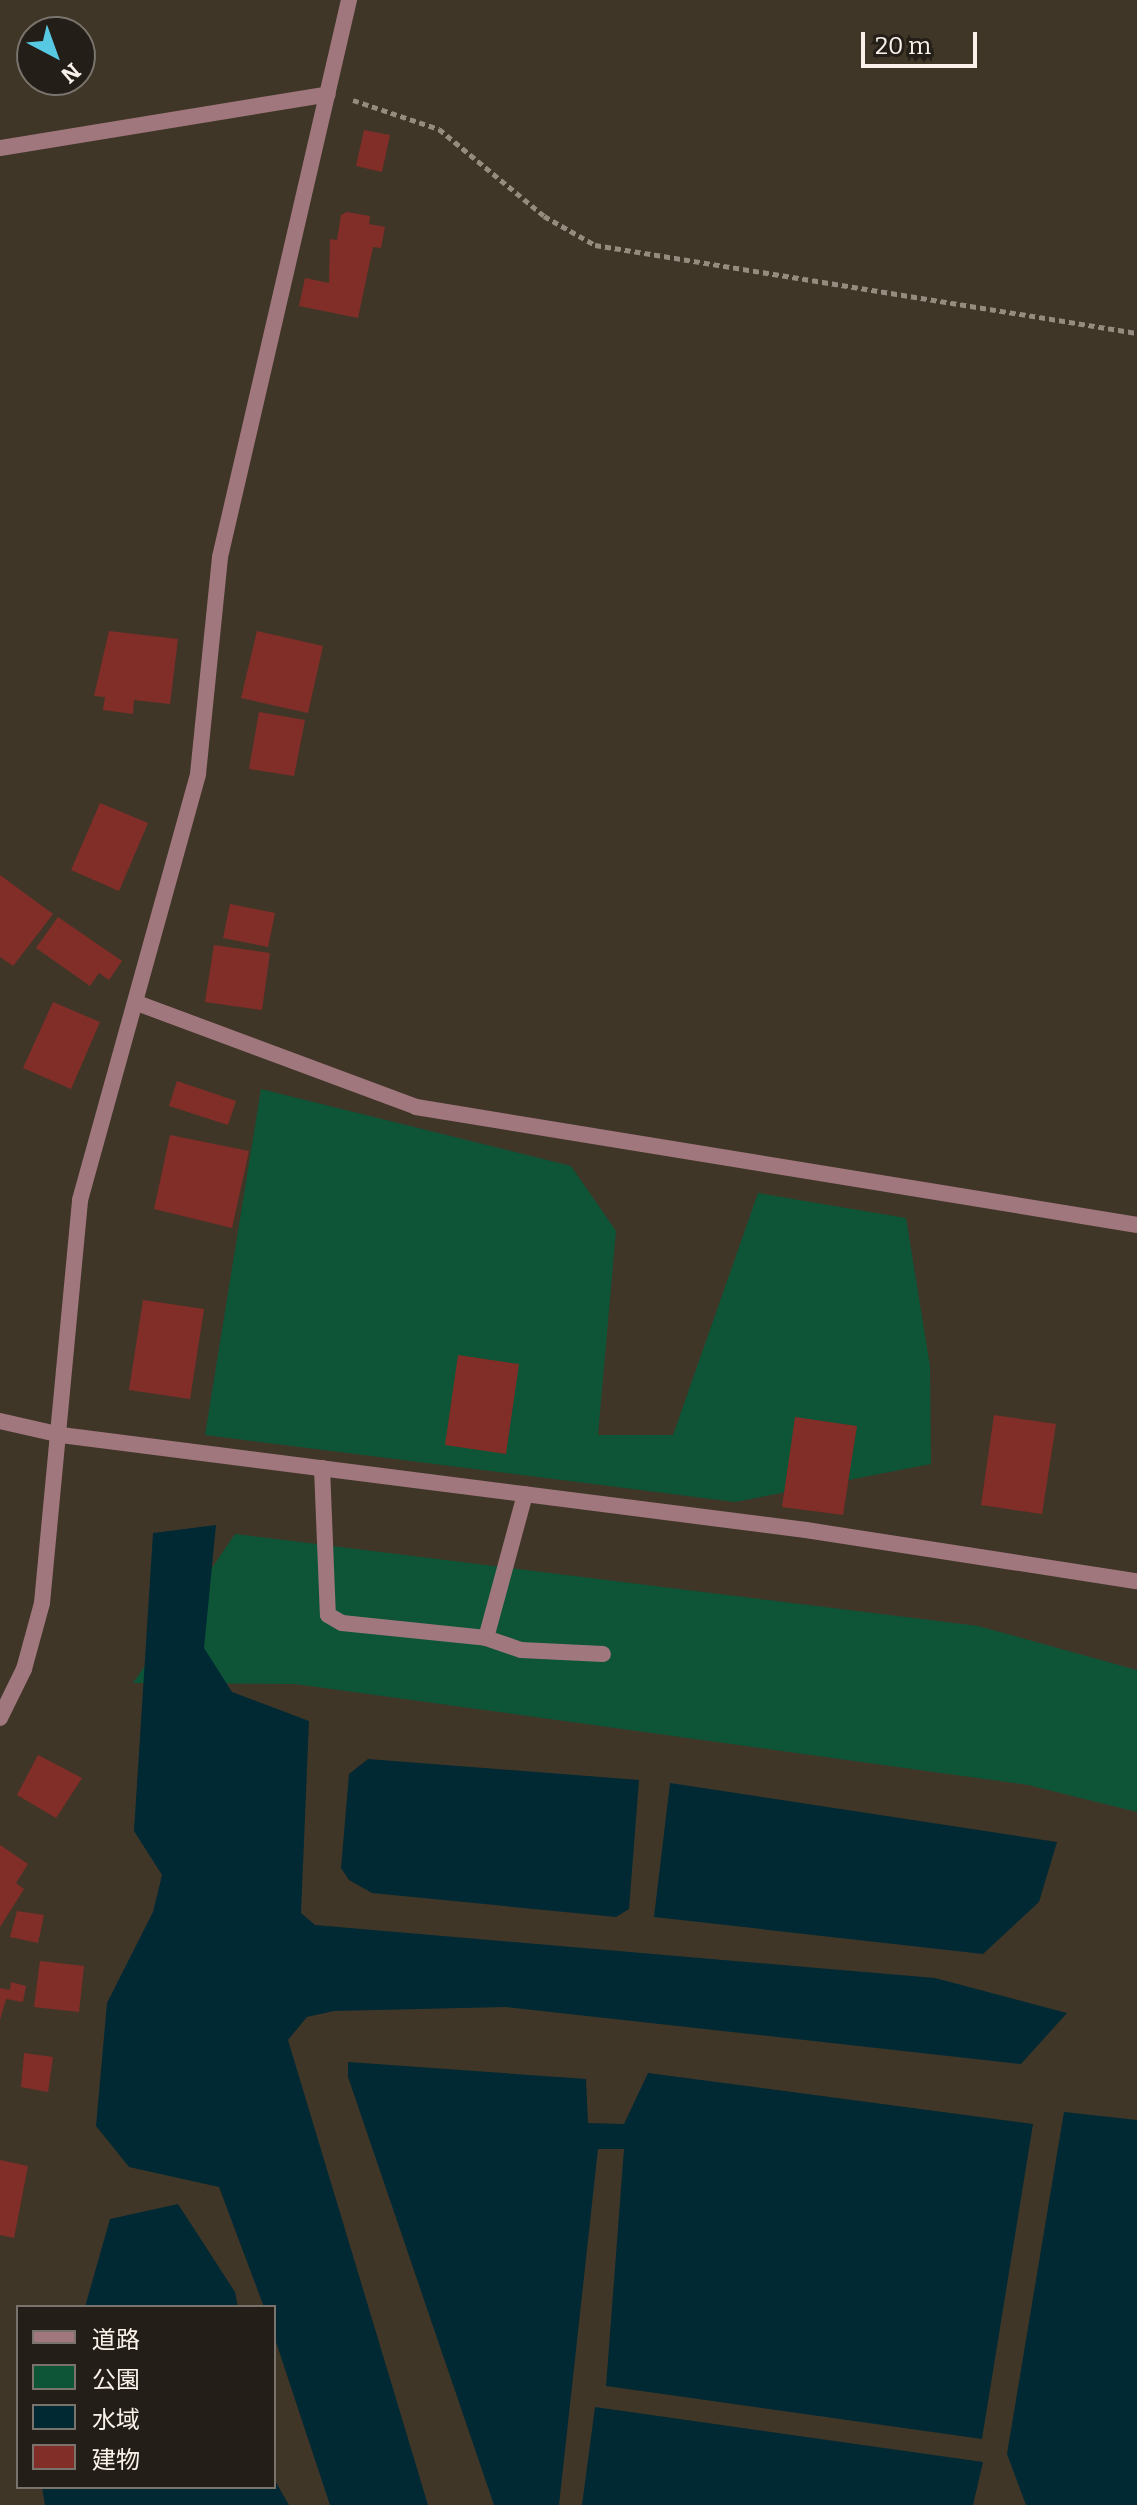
<!DOCTYPE html>
<html>
<head>
<meta charset="utf-8">
<style>
  body { margin:0 }
  #map { position:relative; width:1137px; height:2505px; overflow:hidden; background:#403628; font-family:Bitter,"Noto Sans JP",serif }
  div>[style] { position:absolute }
  .green>* { inset:0; background:#0e5437 }
  .water>* { inset:0; background:#012933 }
  .building>* { inset:0; background:#812e28 }
  .path>* { height:5px; margin-top:-2.5px; transform-origin:0; background:repeating-linear-gradient(90deg,#958c80 0 6px,transparent 0 10px) }
  .service>* { height:16px; margin:-8px; padding:0 8px; transform-origin:8px; border-radius:8px; background:#a1777e }
  .minor>* { height:16px; margin:-8px; padding:0 8px; transform-origin:8px; border-radius:8px; background:#a1777e }
  .tertiary>* { height:16px; margin:-8px; padding:0 8px; transform-origin:8px; border-radius:8px; background:#a1777e }
  span { translate:-50% -50%; white-space:nowrap; text-align:center; line-height:1.15; -webkit-text-stroke:6px #231e18; paint-order:stroke }
  .legend { position:absolute; left:16px; top:2305px; width:260px; height:184px; box-sizing:border-box; background:#231e18; border:2px solid #79736c; margin:0; padding:10px 14px; list-style:none; font-size:24px; color:#faf2ea }
  .legend li { display:flex; align-items:center; gap:16px; height:40px }
  .legend b { width:40px; border:2px solid #79736c }
  .north { position:absolute; left:16px; top:16px; width:80px; height:80px; box-sizing:border-box; background:#231e18; border:2px solid #79736c; border-radius:50%; rotate:139deg; font-size:22px; font-weight:700; line-height:32px; text-align:center; color:#faf2ea }
  .north::after { content:''; display:block; margin:auto; width:28px; height:36px; background:#58c9e3; clip-path:polygon(50% 0,100% 100%,50% 72%,0 100%) }
  .scale { position:absolute; left:861px; top:32px; width:116px; height:36px; box-sizing:border-box; border:4px solid #faf2ea; border-top:0; padding-left:10px; font-size:24px; line-height:28px; white-space:nowrap; color:#faf2ea; -webkit-text-stroke:6px #231e18; paint-order:stroke }
</style>
</head>
<body>
<div id="map">
  <div class="green">
    <div style="clip-path:polygon(261px 1089px,571px 1166px,616px 1231px,598px 1435px,673px 1435px,758px 1193px,906px 1218px,930px 1366px,931px 1464px,735px 1502px,205px 1435px)"></div>
    <div style="clip-path:polygon(235px 1534px,978px 1626px,1137px 1670px,1137px 1812px,1028px 1785px,295px 1684px,133px 1683px)"></div>
  </div>
  <div class="water">
    <div style="clip-path:polygon(216px 1525px,204px 1648px,232px 1692px,309px 1721px,301px 1913px,315px 1925px,935px 1978px,1067px 2013px,1021px 2064px,506px 2007px,334px 2011px,307px 2017px,288px 2040px,428px 2505px,330px 2505px,274px 2336px,274px 2307px,264px 2307px,219px 2187px,129px 2167px,96px 2126px,107px 2003px,153px 1912px,162px 1875px,134px 1831px,153px 1533px)"></div>
    <div style="clip-path:polygon(368px 1759px,639px 1780px,629px 1909px,616px 1917px,372px 1893px,349px 1880px,341px 1868px,349px 1774px)"></div>
    <div style="clip-path:polygon(670px 1783px,1057px 1842px,1039px 1902px,983px 1954px,654px 1917px)"></div>
    <div style="clip-path:polygon(348px 2062px,586px 2079px,588px 2123px,624px 2124px,648px 2073px,1033px 2124px,982px 2439px,606px 2386px,624px 2149px,598px 2149px,559px 2505px,494px 2505px,348px 2077px)"></div>
    <div style="clip-path:polygon(1064px 2112px,1137px 2120px,1137px 2505px,1026px 2505px,1007px 2454px)"></div>
    <div style="clip-path:polygon(178px 2204px,235px 2292px,238px 2307px,85px 2307px,110px 2219px)"></div>
    <div style="clip-path:polygon(595px 2407px,983px 2462px,973px 2505px,582px 2505px)"></div>
    <div style="clip-path:polygon(274px 2479px,289px 2505px,45px 2505px,42px 2487px,274px 2487px)"></div>
  </div>
  <div class="building">
    <div style="clip-path:polygon(364px 130px,390px 135px,382px 172px,356px 166px)"></div>
    <div style="clip-path:polygon(347px 212px,370px 216px,369px 224px,385px 227px,381px 248px,373px 247px,358px 318px,299px 306px,305px 278px,329px 283px,330px 239px,337px 240px,341px 215px)"></div>
    <div style="clip-path:polygon(109px 631px,178px 639px,170px 704px,134px 700px,133px 714px,103px 710px,105px 697px,94px 696px)"></div>
    <div style="clip-path:polygon(257px 631px,323px 646px,308px 713px,241px 698px)"></div>
    <div style="clip-path:polygon(259px 712px,305px 720px,294px 776px,249px 769px)"></div>
    <div style="clip-path:polygon(100px 803px,148px 823px,119px 891px,71px 870px)"></div>
    <div style="clip-path:polygon(0 875px,53px 914px,13px 966px,0 957px)"></div>
    <div style="clip-path:polygon(230px 904px,275px 913px,268px 947px,223px 938px)"></div>
    <div style="clip-path:polygon(58px 917px,122px 961px,109px 980px,99px 973px,90px 986px,36px 948px)"></div>
    <div style="clip-path:polygon(214px 945px,270px 953px,262px 1010px,205px 1002px)"></div>
    <div style="clip-path:polygon(53px 1002px,100px 1022px,71px 1089px,23px 1068px)"></div>
    <div style="clip-path:polygon(177px 1081px,236px 1101px,228px 1125px,169px 1106px)"></div>
    <div style="clip-path:polygon(170px 1135px,249px 1151px,232px 1228px,154px 1209px)"></div>
    <div style="clip-path:polygon(143px 1300px,204px 1309px,190px 1399px,129px 1390px)"></div>
    <div style="clip-path:polygon(458px 1355px,519px 1364px,506px 1454px,445px 1445px)"></div>
    <div style="clip-path:polygon(994px 1415px,1056px 1424px,1042px 1514px,981px 1505px)"></div>
    <div style="clip-path:polygon(795px 1417px,857px 1426px,843px 1515px,782px 1507px)"></div>
    <div style="clip-path:polygon(38px 1755px,82px 1778px,56px 1818px,17px 1795px)"></div>
    <div style="clip-path:polygon(0 1845px,28px 1864px,16px 1883px,24px 1889px,0 1927px)"></div>
    <div style="clip-path:polygon(17px 1911px,44px 1915px,38px 1943px,10px 1937px)"></div>
    <div style="clip-path:polygon(40px 1961px,84px 1966px,79px 2012px,34px 2007px)"></div>
    <div style="clip-path:polygon(11px 1982px,26px 1986px,23px 2002px,6px 1999px,0 2020px,0 1988px,10px 1990px)"></div>
    <div style="clip-path:polygon(24px 2053px,53px 2057px,48px 2092px,21px 2087px)"></div>
    <div style="clip-path:polygon(0 2160px,28px 2166px,14px 2238px,0 2235px)"></div>
  </div>
  <div class="path">
    <div style="left:353px;top:100px;width:91px;rotate:18.6deg"></div>
    <div style="left:439px;top:129px;width:136px;rotate:39.6deg"></div>
    <div style="left:544px;top:216px;width:59px;rotate:29.6deg"></div>
    <div style="left:595px;top:245px;width:549px;rotate:9.22deg"></div>
  </div>
  <div class="service">
    <div style="left:322px;top:1468px;width:147px;rotate:87.7deg"></div>
    <div style="left:328px;top:1615px;width:16px;rotate:30deg"></div>
    <div style="left:342px;top:1623px;width:145px;rotate:5.9deg"></div>
    <div style="left:486px;top:1638px;width:37px;rotate:19deg"></div>
    <div style="left:521px;top:1650px;width:82px;rotate:2.8deg"></div>
    <div style="left:486px;top:1638px;width:149px;rotate:-74.8deg"></div>
  </div>
  <div class="minor">
    <div style="left:0;top:148px;width:332px;rotate:-9.3deg"></div>
    <div style="left:137px;top:1003px;width:298px;rotate:20.4deg"></div>
    <div style="left:416px;top:1107px;width:731px;rotate:9.29deg"></div>
    <div style="left:0;top:1421px;width:63px;rotate:12.9deg"></div>
    <div style="left:61px;top:1435px;width:751px;rotate:7.27deg"></div>
    <div style="left:806px;top:1530px;width:335px;rotate:8.8deg"></div>
  </div>
  <div class="tertiary">
    <div style="left:0;top:1718px;width:55px;rotate:-63.9deg"></div>
    <div style="left:24px;top:1669px;width:68px;rotate:-74.7deg"></div>
    <div style="left:42px;top:1603px;width:405px;rotate:-84.6deg"></div>
    <div style="left:80px;top:1200px;width:442px;rotate:-74.5deg"></div>
    <div style="left:198px;top:774px;width:218px;rotate:-84.2deg"></div>
    <div style="left:220px;top:557px;width:572px;rotate:-76.96deg"></div>
  </div>
  <ul class="legend">
  <li><b style="height:10px;background:#a1777e"></b>道路</li>
  <li><b style="height:22px;background:#0e5437"></b>公園</li>
  <li><b style="height:22px;background:#012933"></b>水域</li>
  <li><b style="height:22px;background:#812e28"></b>建物</li>
  </ul>
  <div class="north">N</div>
  <div class="scale">20 m</div>
</div>
</body>
</html>
